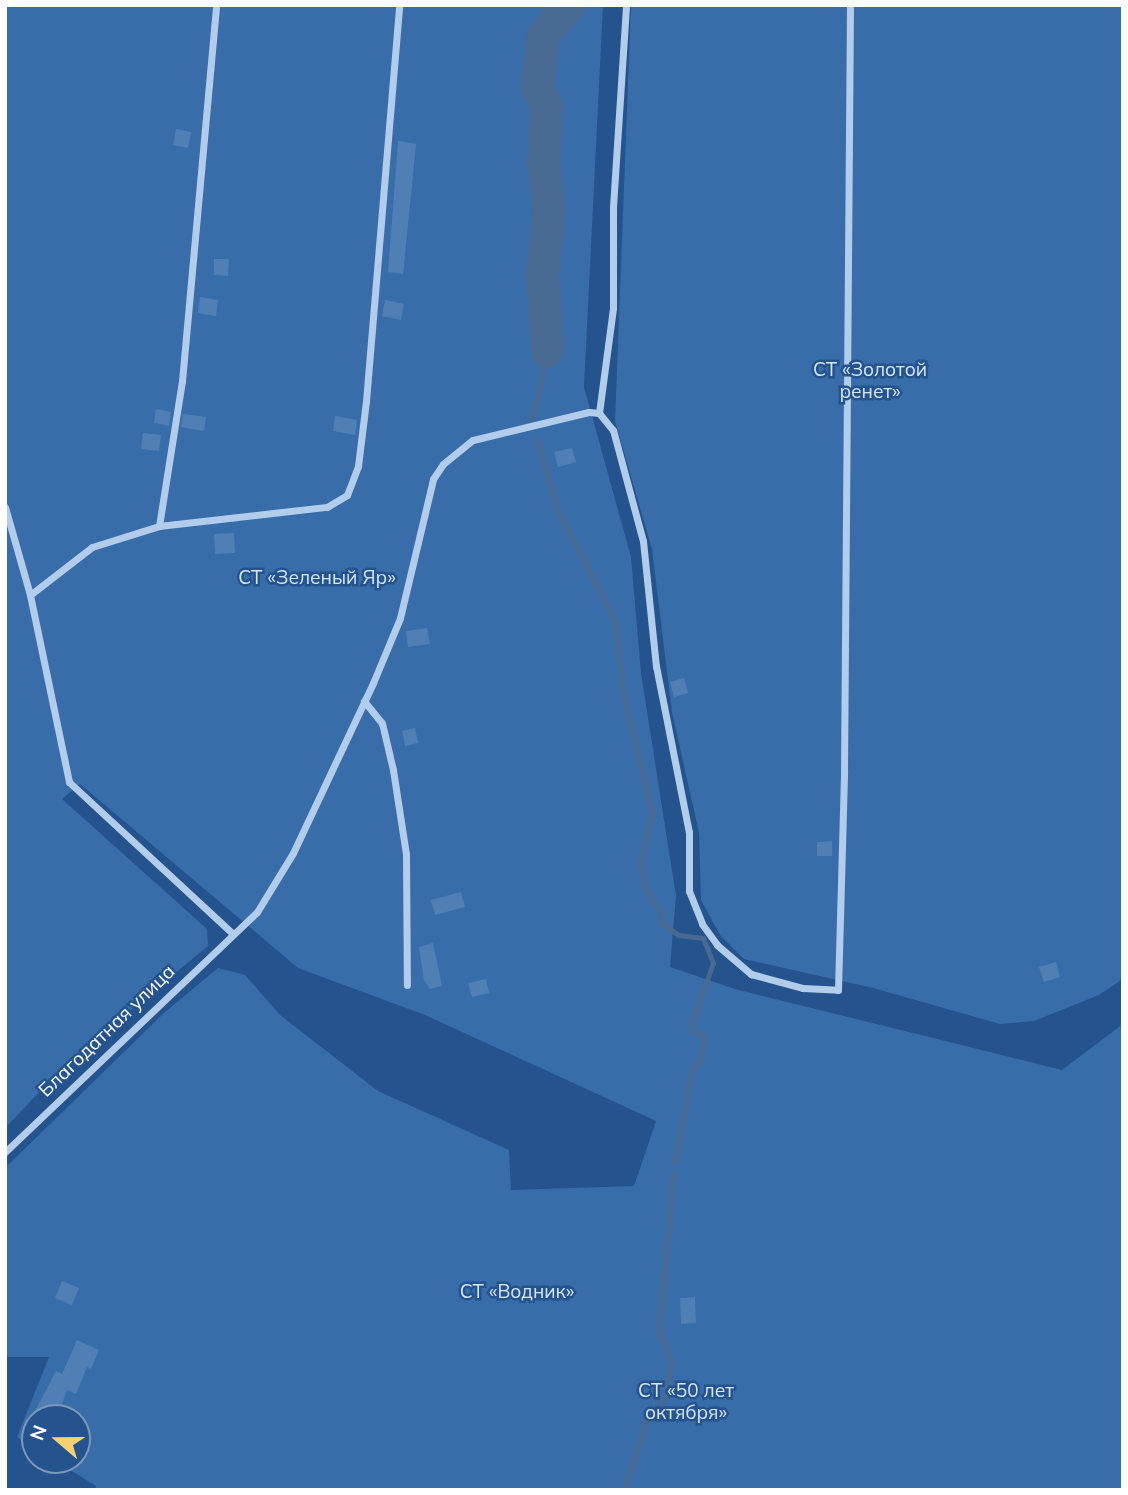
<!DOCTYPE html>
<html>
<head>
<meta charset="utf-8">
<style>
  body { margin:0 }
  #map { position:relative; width:1128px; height:1495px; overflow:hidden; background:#24538d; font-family:Mulish,sans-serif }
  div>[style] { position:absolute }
  .green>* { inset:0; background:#386daa }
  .stream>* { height:5px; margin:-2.5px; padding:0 2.5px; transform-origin:2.5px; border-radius:2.5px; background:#476992 }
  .river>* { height:33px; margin:-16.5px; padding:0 16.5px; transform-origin:16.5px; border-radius:16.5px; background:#476992 }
  .building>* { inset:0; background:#507fb6 }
  .street>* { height:7px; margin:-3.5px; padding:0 3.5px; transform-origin:3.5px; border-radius:3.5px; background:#b2cdeb }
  span { translate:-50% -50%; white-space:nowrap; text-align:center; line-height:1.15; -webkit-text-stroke:5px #24538d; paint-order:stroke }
  .park-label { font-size:19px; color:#d7e7f8 }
  .street-label { font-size:19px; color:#fff }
  .frame { position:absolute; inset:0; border:7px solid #fff; pointer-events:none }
  .north { position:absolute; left:21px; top:1404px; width:70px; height:70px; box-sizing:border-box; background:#24538d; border:2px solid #7c98bb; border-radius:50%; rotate:290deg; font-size:19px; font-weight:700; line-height:28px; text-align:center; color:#fff }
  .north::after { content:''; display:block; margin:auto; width:24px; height:32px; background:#f6cf76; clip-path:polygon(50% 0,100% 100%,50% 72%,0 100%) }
</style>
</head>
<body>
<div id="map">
  <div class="green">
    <div style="clip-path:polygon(5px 5px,603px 5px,584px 387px,631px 557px,641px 673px,676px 896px,670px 967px,735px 989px,1062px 1070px,1123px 1024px,1123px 1490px,95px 1490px,96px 1486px,54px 1460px,77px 1460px,77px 1418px,35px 1418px,35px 1448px,17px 1437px,49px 1357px,5px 1357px,5px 1168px,164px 1013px,218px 968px,245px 975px,280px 1015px,378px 1091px,509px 1150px,511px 1190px,634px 1186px,656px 1121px,425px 1015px,298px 968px,80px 784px,62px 799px,207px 929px,208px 946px,68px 1062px,5px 1128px)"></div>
    <div style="clip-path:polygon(631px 5px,1123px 5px,1123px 979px,1099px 995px,1034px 1021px,1000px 1024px,873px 988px,744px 959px,720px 935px,701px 900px,699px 833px,672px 712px,652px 549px,615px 421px)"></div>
  </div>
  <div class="stream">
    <div style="left:532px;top:419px;width:70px;rotate:-77.6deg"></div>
    <div style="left:537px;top:440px;width:70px;rotate:74.2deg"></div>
    <div style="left:556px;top:507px;width:128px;rotate:62.6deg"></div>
    <div style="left:615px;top:621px;width:67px;rotate:84deg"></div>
    <div style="left:622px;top:688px;width:129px;rotate:76.5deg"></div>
    <div style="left:652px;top:813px;width:52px;rotate:103.2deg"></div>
    <div style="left:640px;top:864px;width:25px;rotate:79deg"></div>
    <div style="left:645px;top:889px;width:29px;rotate:55deg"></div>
    <div style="left:662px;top:913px;width:9px;rotate:96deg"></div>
    <div style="left:661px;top:922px;width:21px;rotate:37deg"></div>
    <div style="left:678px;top:935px;width:25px;rotate:7deg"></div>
    <div style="left:703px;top:938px;width:27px;rotate:68deg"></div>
    <div style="left:713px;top:963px;width:63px;rotate:109.6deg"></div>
    <div style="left:692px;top:1022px;width:8px;rotate:90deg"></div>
    <div style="left:692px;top:1030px;width:13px;rotate:23deg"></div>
    <div style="left:704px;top:1035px;width:24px;rotate:97deg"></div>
    <div style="left:701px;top:1059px;width:13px;rotate:132deg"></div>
    <div style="left:692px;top:1069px;width:94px;rotate:100.5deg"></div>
    <div style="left:624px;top:1490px;width:69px;rotate:-72.3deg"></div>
    <div style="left:645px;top:1424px;width:36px;rotate:-54deg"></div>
    <div style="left:666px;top:1395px;width:35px;rotate:-82deg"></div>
    <div style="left:671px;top:1360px;width:30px;rotate:-114deg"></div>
    <div style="left:659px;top:1333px;width:160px;rotate:-85deg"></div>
  </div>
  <div class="river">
    <div style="left:547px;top:351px;width:78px;rotate:-93.7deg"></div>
    <div style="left:542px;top:273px;width:63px;rotate:-83.7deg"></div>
    <div style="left:549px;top:210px;width:46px;rotate:-97.4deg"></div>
    <div style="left:543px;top:164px;width:58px;rotate:-87deg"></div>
    <div style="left:546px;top:106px;width:22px;rotate:-114deg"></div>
    <div style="left:537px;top:86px;width:51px;rotate:-83.3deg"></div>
    <div style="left:543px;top:35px;width:39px;rotate:-50deg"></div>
  </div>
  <div class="building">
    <div style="clip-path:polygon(176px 129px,191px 132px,188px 148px,173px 145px)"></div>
    <div style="clip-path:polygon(398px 141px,416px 144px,403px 274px,388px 272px)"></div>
    <div style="clip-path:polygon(214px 259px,229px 259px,228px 276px,214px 275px)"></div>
    <div style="clip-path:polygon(200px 297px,218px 300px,216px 316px,198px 313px)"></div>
    <div style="clip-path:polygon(385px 300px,404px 304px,401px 320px,382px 316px)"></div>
    <div style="clip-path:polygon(156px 409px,171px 412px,169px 426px,154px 423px)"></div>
    <div style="clip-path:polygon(183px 414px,206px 417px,204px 431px,181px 427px)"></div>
    <div style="clip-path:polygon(335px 416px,357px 420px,355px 435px,333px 431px)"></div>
    <div style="clip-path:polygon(143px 433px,161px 435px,159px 451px,141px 449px)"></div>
    <div style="clip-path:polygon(572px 448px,576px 462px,558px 467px,554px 452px)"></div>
    <div style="clip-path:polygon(234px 533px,235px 553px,215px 554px,214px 534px)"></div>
    <div style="clip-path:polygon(427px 628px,430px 644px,408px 647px,406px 631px)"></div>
    <div style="clip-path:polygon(684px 678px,688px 693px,674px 697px,670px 682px)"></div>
    <div style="clip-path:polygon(415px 728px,418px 743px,405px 746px,402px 731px)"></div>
    <div style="clip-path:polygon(832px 841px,832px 856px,817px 856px,817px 842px)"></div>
    <div style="clip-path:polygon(461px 892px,465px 907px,435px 915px,431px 900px)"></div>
    <div style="clip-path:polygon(433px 943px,442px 986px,430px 989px,424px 980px,419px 947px)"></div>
    <div style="clip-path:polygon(1056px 962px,1060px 977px,1044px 982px,1039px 967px)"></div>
    <div style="clip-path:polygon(486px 979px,489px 993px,472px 997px,468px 983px)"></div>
    <div style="clip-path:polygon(62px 1281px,79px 1288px,72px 1305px,55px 1298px)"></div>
    <div style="clip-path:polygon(695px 1297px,696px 1323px,681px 1324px,680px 1298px)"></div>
    <div style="clip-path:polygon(77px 1340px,99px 1350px,91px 1369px,87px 1367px,76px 1394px,67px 1390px,57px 1418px,34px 1413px,56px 1371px,62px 1374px)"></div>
  </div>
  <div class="street">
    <div style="left:599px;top:413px;width:106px;rotate:-82.4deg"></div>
    <div style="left:613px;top:308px;width:101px;rotate:-90deg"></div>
    <div style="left:613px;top:207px;width:202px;rotate:-86.3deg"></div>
    <div style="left:5px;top:507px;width:91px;rotate:74.1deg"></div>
    <div style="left:30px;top:595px;width:191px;rotate:78.2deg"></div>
    <div style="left:69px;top:782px;width:222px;rotate:42.8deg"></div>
    <div style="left:159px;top:526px;width:147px;rotate:-81deg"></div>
    <div style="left:182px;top:381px;width:378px;rotate:-84.8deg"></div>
    <div style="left:30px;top:595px;width:78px;rotate:-37.7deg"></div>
    <div style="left:92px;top:547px;width:70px;rotate:-17.4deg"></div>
    <div style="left:159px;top:526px;width:169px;rotate:-6.5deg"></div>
    <div style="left:327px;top:507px;width:23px;rotate:-31deg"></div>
    <div style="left:347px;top:495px;width:31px;rotate:-69deg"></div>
    <div style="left:358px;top:466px;width:65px;rotate:-83deg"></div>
    <div style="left:366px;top:401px;width:397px;rotate:-85.2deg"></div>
    <div style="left:364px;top:701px;width:28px;rotate:51deg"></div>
    <div style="left:382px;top:723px;width:48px;rotate:76.8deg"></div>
    <div style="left:393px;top:770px;width:85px;rotate:81.2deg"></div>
    <div style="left:406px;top:854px;width:131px;rotate:89.6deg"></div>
    <div style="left:5px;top:1152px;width:348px;rotate:-43.6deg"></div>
    <div style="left:257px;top:912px;width:69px;rotate:-58.6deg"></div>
    <div style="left:293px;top:853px;width:188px;rotate:-64.8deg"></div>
    <div style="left:373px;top:683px;width:70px;rotate:-67.4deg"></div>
    <div style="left:400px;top:618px;width:143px;rotate:-76.6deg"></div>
    <div style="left:433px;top:479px;width:18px;rotate:-56deg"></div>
    <div style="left:443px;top:464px;width:38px;rotate:-39deg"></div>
    <div style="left:473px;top:440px;width:119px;rotate:-13.6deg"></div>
    <div style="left:589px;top:412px;width:10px;rotate:6deg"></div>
    <div style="left:599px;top:413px;width:22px;rotate:51deg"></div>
    <div style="left:613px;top:430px;width:115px;rotate:74.9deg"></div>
    <div style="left:643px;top:541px;width:126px;rotate:84.1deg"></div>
    <div style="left:656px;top:666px;width:169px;rotate:78.8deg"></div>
    <div style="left:689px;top:832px;width:59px;rotate:90deg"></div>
    <div style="left:689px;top:891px;width:35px;rotate:68deg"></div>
    <div style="left:702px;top:924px;width:26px;rotate:54deg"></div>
    <div style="left:717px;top:945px;width:45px;rotate:40.5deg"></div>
    <div style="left:751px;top:974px;width:54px;rotate:15.1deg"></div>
    <div style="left:803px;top:988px;width:35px;rotate:3deg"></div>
    <div style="left:838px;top:990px;width:219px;rotate:-88.4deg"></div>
    <div style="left:844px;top:771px;width:766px;rotate:-89.55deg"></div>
  </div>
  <div class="park-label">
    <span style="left:870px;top:381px">СТ «Золотой<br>ренет»</span>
    <span style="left:317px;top:578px">СТ «Зеленый Яр»</span>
    <span style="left:517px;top:1292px">СТ «Водник»</span>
    <span style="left:686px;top:1402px">СТ «50 лет<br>октября»</span>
  </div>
  <div class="street-label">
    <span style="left:107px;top:1031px;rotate:-44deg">Благодатная улица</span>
  </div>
  <div class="frame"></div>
  <div class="north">N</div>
</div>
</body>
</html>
